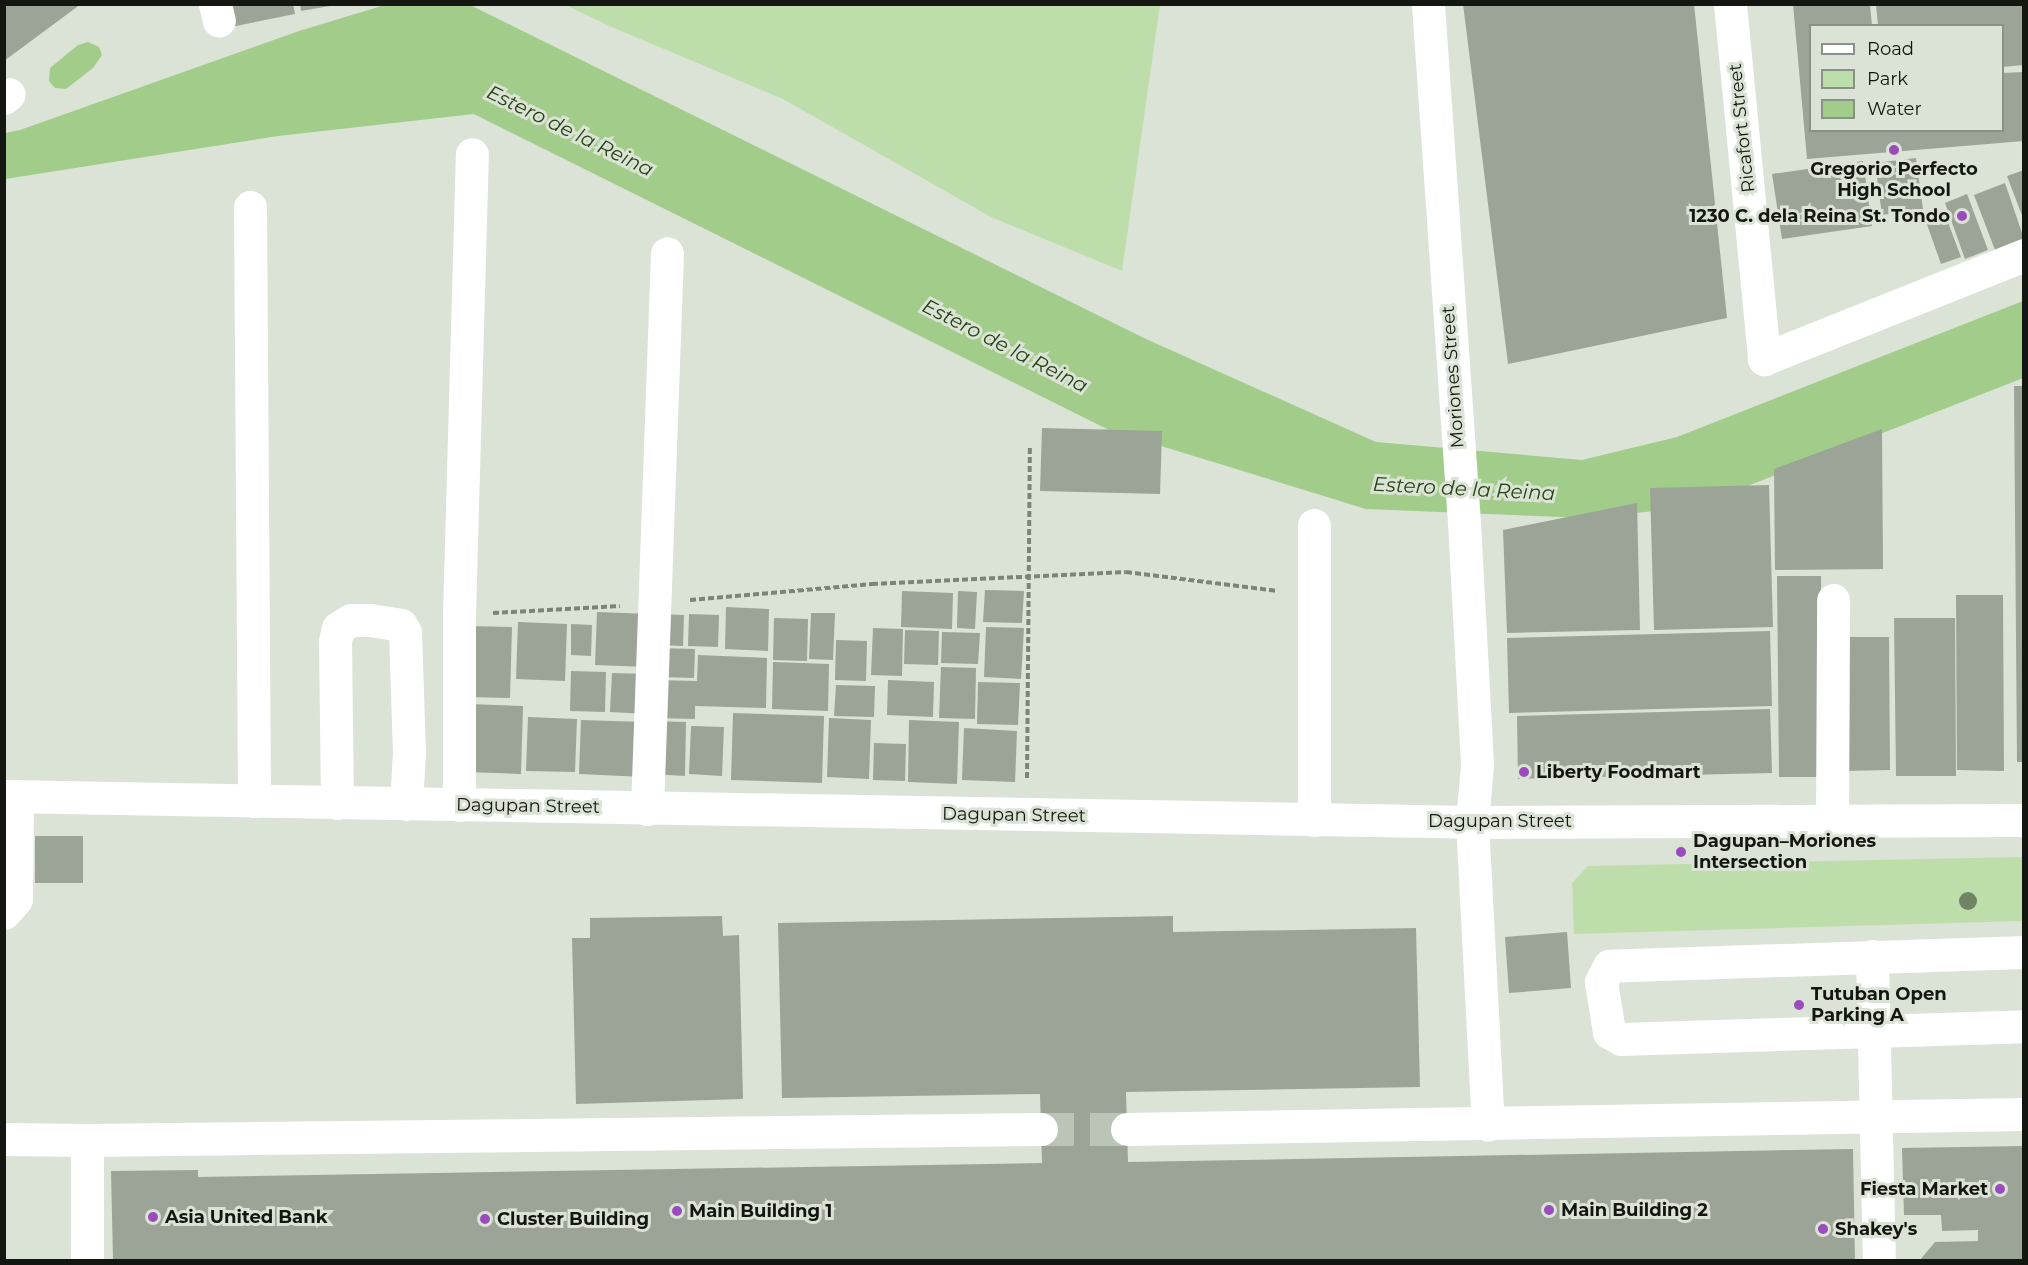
<!DOCTYPE html>
<html>
<head>
<meta charset="utf-8">
<style>
  body { margin:0 }
  #map { position:relative; width:2028px; height:1265px; overflow:hidden; background:#dae3d5; font-family:Montserrat,sans-serif }
  div>[style] { position:absolute }
  .green>* { inset:0; background:#bddeab }
  .water>* { inset:0; background:#a2cc8a }
  .building>* { inset:0; background:#9ca498 }
  .minor-tunnel>* { height:33px; margin-top:-16.5px; transform-origin:0; background:repeating-linear-gradient(90deg,#bcc4b8 0 33px,transparent 0 49px) }
  .path>* { height:4px; margin-top:-2px; transform-origin:0; background:repeating-linear-gradient(90deg,#7d8379 0 6px,transparent 0 9px) }
  .minor>* { height:33px; margin:-16.5px; padding:0 16.5px; transform-origin:16.5px; border-radius:16.5px; background:#fff }
  .trees>* { width:18px; height:18px; margin:-9px; border-radius:50%; background:#718464 }
  .dots>* { width:16px; height:16px; translate:-50% -50%; box-sizing:border-box; border:3px solid #dae3d5; border-radius:50% }
  span { translate:-50% -50%; white-space:nowrap; text-align:center; line-height:1.15; -webkit-text-stroke:6px #dae3d5; paint-order:stroke }
  .street-label { font-size:18px; color:#131611 }
  .poi-label { font-size:18px; color:#131611; font-weight:700 }
  .right { translate:-100% -50%; text-align:right }
  .left { translate:0 -50%; text-align:left }
  .water-label { font-size:20px; color:#274214; font-style:italic }
  .frame { position:absolute; inset:0; border:6px solid #131611; pointer-events:none }
  .legend { position:absolute; left:1809px; top:24px; width:195px; height:108px; box-sizing:border-box; background:#dae3d5; border:2px solid #8a9187; margin:0; padding:8px 10px; list-style:none; font-size:18px; color:#131611 }
  .legend li { display:flex; align-items:center; gap:12px; height:30px }
  .legend b { width:30px; border:2px solid #8a9187 }
</style>
</head>
<body>
<div id="map">
  <div class="green">
    <div style="clip-path:polygon(566px 5px,1160px 5px,1122px 271px,991px 217px,783px 99px,607px 25px)"></div>
    <div style="clip-path:polygon(2023px 857px,2023px 921px,1574px 934px,1572px 883px,1588px 866px)"></div>
  </div>
  <div class="water">
    <div style="clip-path:polygon(385px 5px,470px 5px,1146px 339px,1376px 442px,1582px 460px,1677px 437px,2023px 301px,2023px 378px,1694px 507px,1586px 518px,1366px 509px,1109px 430px,474px 114px,278px 136px,5px 179px,5px 133px,20px 130px,299px 31px)"></div>
    <div style="clip-path:polygon(88px 42px,99px 47px,102px 55px,93px 68px,66px 89px,55px 88px,49px 81px,50px 68px,78px 45px)"></div>
  </div>
  <div class="building">
    <div style="clip-path:polygon(4px 4px,81px 4px,4px 61px)"></div>
    <div style="clip-path:polygon(226px 4px,293px 4px,295px 14px,231px 27px)"></div>
    <div style="clip-path:polygon(300px 4px,330px 4px,330px 6px,301px 11px)"></div>
    <div style="clip-path:polygon(1463px 4px,1694px 4px,1727px 318px,1508px 364px)"></div>
    <div style="clip-path:polygon(1793px 4px,1870px 4px,1872px 26px,1810px 26px,1810px 130px,2002px 130px,2002px 73px,2024px 72px,2024px 141px,1807px 159px)"></div>
    <div style="clip-path:polygon(1876px 5px,2024px 5px,2024px 65px,2002px 67px,2002px 26px,1878px 26px)"></div>
    <div style="clip-path:polygon(1916px 158px,1923px 209px,1882px 215px,1875px 163px)"></div>
    <div style="clip-path:polygon(1863px 161px,1872px 226px,1782px 239px,1772px 174px)"></div>
    <div style="clip-path:polygon(2024px 170px,2024px 218px,2023px 218px,2007px 176px)"></div>
    <div style="clip-path:polygon(2005px 183px,2024px 239px,1995px 250px,1974px 195px)"></div>
    <div style="clip-path:polygon(1967px 194px,1988px 250px,1965px 259px,1945px 203px)"></div>
    <div style="clip-path:polygon(1943px 209px,1961px 257px,1941px 264px,1924px 216px)"></div>
    <div style="clip-path:polygon(2014px 386px,2024px 386px,2024px 762px,2017px 762px)"></div>
    <div style="clip-path:polygon(1042px 428px,1162px 431px,1160px 494px,1040px 491px)"></div>
    <div style="clip-path:polygon(1882px 429px,1883px 569px,1775px 570px,1774px 469px)"></div>
    <div style="clip-path:polygon(1769px 485px,1773px 627px,1654px 630px,1650px 488px)"></div>
    <div style="clip-path:polygon(1637px 503px,1640px 630px,1507px 633px,1503px 530px)"></div>
    <div style="clip-path:polygon(1777px 576px,1821px 576px,1822px 777px,1779px 777px)"></div>
    <div style="clip-path:polygon(985px 590px,1024px 591px,1022px 623px,983px 622px)"></div>
    <div style="clip-path:polygon(902px 591px,953px 593px,952px 629px,901px 627px)"></div>
    <div style="clip-path:polygon(958px 591px,977px 592px,975px 629px,957px 628px)"></div>
    <div style="clip-path:polygon(1956px 595px,2003px 595px,2004px 771px,1957px 770px)"></div>
    <div style="clip-path:polygon(726px 607px,769px 609px,768px 651px,725px 649px)"></div>
    <div style="clip-path:polygon(597px 612px,650px 614px,648px 667px,595px 665px)"></div>
    <div style="clip-path:polygon(811px 613px,835px 613px,833px 660px,809px 659px)"></div>
    <div style="clip-path:polygon(657px 614px,684px 615px,683px 646px,657px 645px)"></div>
    <div style="clip-path:polygon(689px 614px,719px 615px,718px 647px,688px 646px)"></div>
    <div style="clip-path:polygon(774px 618px,808px 619px,807px 661px,773px 660px)"></div>
    <div style="clip-path:polygon(1894px 618px,1955px 618px,1956px 776px,1896px 776px)"></div>
    <div style="clip-path:polygon(518px 622px,567px 624px,565px 681px,516px 679px)"></div>
    <div style="clip-path:polygon(571px 624px,592px 625px,591px 656px,571px 655px)"></div>
    <div style="clip-path:polygon(470px 626px,512px 627px,510px 698px,468px 697px)"></div>
    <div style="clip-path:polygon(986px 627px,1024px 628px,1021px 679px,984px 677px)"></div>
    <div style="clip-path:polygon(873px 628px,903px 629px,902px 676px,871px 675px)"></div>
    <div style="clip-path:polygon(905px 630px,939px 631px,938px 665px,904px 664px)"></div>
    <div style="clip-path:polygon(1770px 631px,1772px 706px,1509px 713px,1507px 638px)"></div>
    <div style="clip-path:polygon(942px 632px,980px 633px,978px 664px,941px 663px)"></div>
    <div style="clip-path:polygon(1842px 637px,1889px 637px,1890px 770px,1843px 771px)"></div>
    <div style="clip-path:polygon(836px 640px,867px 641px,866px 681px,835px 680px)"></div>
    <div style="clip-path:polygon(659px 648px,695px 649px,694px 678px,658px 677px)"></div>
    <div style="clip-path:polygon(698px 655px,767px 658px,766px 708px,695px 706px,695px 719px,653px 718px,655px 680px,697px 681px)"></div>
    <div style="clip-path:polygon(773px 662px,829px 664px,828px 711px,772px 709px)"></div>
    <div style="clip-path:polygon(941px 667px,976px 668px,975px 719px,939px 718px)"></div>
    <div style="clip-path:polygon(571px 671px,606px 672px,605px 712px,570px 711px)"></div>
    <div style="clip-path:polygon(612px 673px,648px 674px,647px 714px,610px 712px)"></div>
    <div style="clip-path:polygon(888px 680px,934px 682px,933px 717px,887px 715px)"></div>
    <div style="clip-path:polygon(978px 682px,1020px 683px,1018px 725px,977px 724px)"></div>
    <div style="clip-path:polygon(836px 685px,875px 686px,874px 717px,834px 716px)"></div>
    <div style="clip-path:polygon(468px 704px,523px 706px,521px 774px,465px 772px)"></div>
    <div style="clip-path:polygon(1770px 709px,1772px 773px,1518px 779px,1517px 716px)"></div>
    <div style="clip-path:polygon(733px 713px,824px 716px,822px 783px,731px 780px)"></div>
    <div style="clip-path:polygon(528px 717px,577px 719px,575px 772px,526px 771px)"></div>
    <div style="clip-path:polygon(829px 718px,871px 720px,869px 779px,827px 777px)"></div>
    <div style="clip-path:polygon(581px 720px,645px 722px,643px 777px,579px 774px)"></div>
    <div style="clip-path:polygon(909px 720px,959px 722px,957px 784px,908px 782px)"></div>
    <div style="clip-path:polygon(653px 721px,686px 722px,685px 776px,651px 774px)"></div>
    <div style="clip-path:polygon(691px 726px,724px 727px,722px 776px,689px 774px)"></div>
    <div style="clip-path:polygon(964px 728px,1017px 731px,1015px 782px,962px 780px)"></div>
    <div style="clip-path:polygon(874px 743px,906px 744px,905px 781px,873px 780px)"></div>
    <div style="clip-path:polygon(35px 836px,83px 836px,83px 883px,35px 883px)"></div>
    <div style="clip-path:polygon(722px 916px,723px 936px,739px 935px,743px 1099px,576px 1104px,572px 938px,590px 938px,590px 918px)"></div>
    <div style="clip-path:polygon(1173px 916px,1173px 932px,1416px 928px,1420px 1087px,1126px 1092px,1128px 1162px,1853px 1149px,1855px 1260px,113px 1260px,111px 1171px,198px 1170px,198px 1177px,1042px 1163px,1040px 1094px,782px 1098px,778px 923px)"></div>
    <div style="clip-path:polygon(1567px 932px,1571px 988px,1509px 993px,1505px 937px)"></div>
    <div style="clip-path:polygon(2024px 1146px,2024px 1260px,1920px 1260px,1935px 1242px,1978px 1241px,1978px 1230px,1942px 1231px,1941px 1215px,1904px 1215px,1902px 1148px)"></div>
  </div>
  <div class="minor-tunnel">
    <div style="left:1041px;top:1129px;width:86px"></div>
  </div>
  <div class="path">
    <div style="left:690px;top:600px;width:183px;rotate:-5deg"></div>
    <div style="left:872px;top:584px;width:254px;rotate:-2.7deg"></div>
    <div style="left:1126px;top:572px;width:153px;rotate:7.1deg"></div>
    <div style="left:493px;top:613px;width:127px;rotate:-3.2deg"></div>
    <div style="left:1027px;top:778px;width:333px;rotate:-89.5deg"></div>
  </div>
  <div class="minor">
    <div style="left:215px;top:4px;width:17px;rotate:77deg"></div>
    <div style="left:1428px;top:4px;width:520px;rotate:86.03deg"></div>
    <div style="left:1464px;top:523px;width:243px;rotate:86.9deg"></div>
    <div style="left:1477px;top:766px;width:56px;rotate:95.1deg"></div>
    <div style="left:1472px;top:822px;width:303px;rotate:87deg"></div>
    <div style="left:1730px;top:4px;width:357px;rotate:84.5deg"></div>
    <div style="left:1764px;top:359px;width:280px;rotate:-21.8deg"></div>
    <div style="left:4px;top:98px;width:6px;rotate:-39deg"></div>
    <div style="left:250px;top:207px;width:594px;rotate:89.61deg"></div>
    <div style="left:1314px;top:525px;width:295px;rotate:90deg"></div>
    <div style="left:4px;top:796px;width:1468px;rotate:1.01deg"></div>
    <div style="left:1472px;top:822px;width:552px;rotate:-0.21deg"></div>
    <div style="left:337px;top:803px;width:162px;rotate:-90.7deg"></div>
    <div style="left:335px;top:641px;width:13px;rotate:-77deg"></div>
    <div style="left:338px;top:628px;width:15px;rotate:-32deg"></div>
    <div style="left:351px;top:620px;width:19px"></div>
    <div style="left:370px;top:620px;width:31px;rotate:9deg"></div>
    <div style="left:401px;top:625px;width:8px;rotate:60deg"></div>
    <div style="left:405px;top:632px;width:120px;rotate:88.1deg"></div>
    <div style="left:409px;top:752px;width:52px;rotate:93.3deg"></div>
    <div style="left:459px;top:805px;width:190px;rotate:-90deg"></div>
    <div style="left:459px;top:615px;width:461px;rotate:-88.4deg"></div>
    <div style="left:647px;top:809px;width:556px;rotate:-87.94deg"></div>
    <div style="left:1832px;top:821px;width:221px;rotate:-89.7deg"></div>
    <div style="left:4px;top:913px;width:18px;rotate:-49deg"></div>
    <div style="left:16px;top:899px;width:103px;rotate:-89.4deg"></div>
    <div style="left:2024px;top:952px;width:415px;rotate:178.1deg"></div>
    <div style="left:1609px;top:966px;width:18px;rotate:117deg"></div>
    <div style="left:1601px;top:982px;width:51px;rotate:80.9deg"></div>
    <div style="left:1609px;top:1032px;width:14px;rotate:30deg"></div>
    <div style="left:1621px;top:1039px;width:403px;rotate:-1.8deg"></div>
    <div style="left:1872px;top:956px;width:304px;rotate:88.7deg"></div>
    <div style="left:1127px;top:1129px;width:897px;rotate:-0.96deg"></div>
    <div style="left:4px;top:1139px;width:83px;rotate:0.7deg"></div>
    <div style="left:87px;top:1260px;width:120px;rotate:-90deg"></div>
    <div style="left:87px;top:1140px;width:954px;rotate:-0.66deg"></div>
  </div>
  <div class="trees">
    <div style="left:1968px;top:901px"></div>
  </div>
  <div class="dots">
    <div style="left:1894px;top:150px;background:#9a4bbc"></div>
    <div style="left:1962px;top:216px;background:#9a4bbc"></div>
    <div style="left:1524px;top:772px;background:#9a4bbc"></div>
    <div style="left:1681px;top:852px;background:#9a4bbc"></div>
    <div style="left:1799px;top:1005px;background:#9a4bbc"></div>
    <div style="left:2000px;top:1189px;background:#9a4bbc"></div>
    <div style="left:1549px;top:1210px;background:#9a4bbc"></div>
    <div style="left:677px;top:1211px;background:#9a4bbc"></div>
    <div style="left:153px;top:1217px;background:#9a4bbc"></div>
    <div style="left:485px;top:1219px;background:#9a4bbc"></div>
    <div style="left:1823px;top:1229px;background:#9a4bbc"></div>
  </div>
  <div class="street-label">
    <span style="left:1742px;top:128px;rotate:-96deg">Ricafort Street</span>
    <span style="left:1453px;top:377px;rotate:-94deg">Moriones Street</span>
    <span style="left:528px;top:806px;rotate:1deg">Dagupan Street</span>
    <span style="left:1014px;top:815px;rotate:1deg">Dagupan Street</span>
    <span style="left:1500px;top:821px">Dagupan Street</span>
  </div>
  <div class="poi-label">
    <span style="left:1894px;top:180px">Gregorio Perfecto<br>High School</span>
    <span class="right" style="left:1950px;top:216px">1230 C. dela Reina St. Tondo</span>
    <span class="left" style="left:1536px;top:772px">Liberty Foodmart</span>
    <span class="left" style="left:1693px;top:852px">Dagupan–Moriones<br>Intersection</span>
    <span class="left" style="left:1811px;top:1005px">Tutuban Open<br>Parking A</span>
    <span class="right" style="left:1988px;top:1189px">Fiesta Market</span>
    <span class="left" style="left:1561px;top:1210px">Main Building 2</span>
    <span class="left" style="left:689px;top:1211px">Main Building 1</span>
    <span class="left" style="left:165px;top:1217px">Asia United Bank</span>
    <span class="left" style="left:497px;top:1219px">Cluster Building</span>
    <span class="left" style="left:1835px;top:1229px">Shakey's</span>
  </div>
  <div class="water-label">
    <span style="left:570px;top:131px;rotate:26deg">Estero de la Reina</span>
    <span style="left:1005px;top:346px;rotate:27deg">Estero de la Reina</span>
    <span style="left:1464px;top:489px;rotate:3deg">Estero de la Reina</span>
  </div>
  <div class="frame"></div>
  <ul class="legend">
  <li><b style="height:8px;background:#fff"></b>Road</li>
  <li><b style="height:16px;background:#bddeab"></b>Park</li>
  <li><b style="height:16px;background:#a2cc8a"></b>Water</li>
  </ul>
</div>
</body>
</html>
